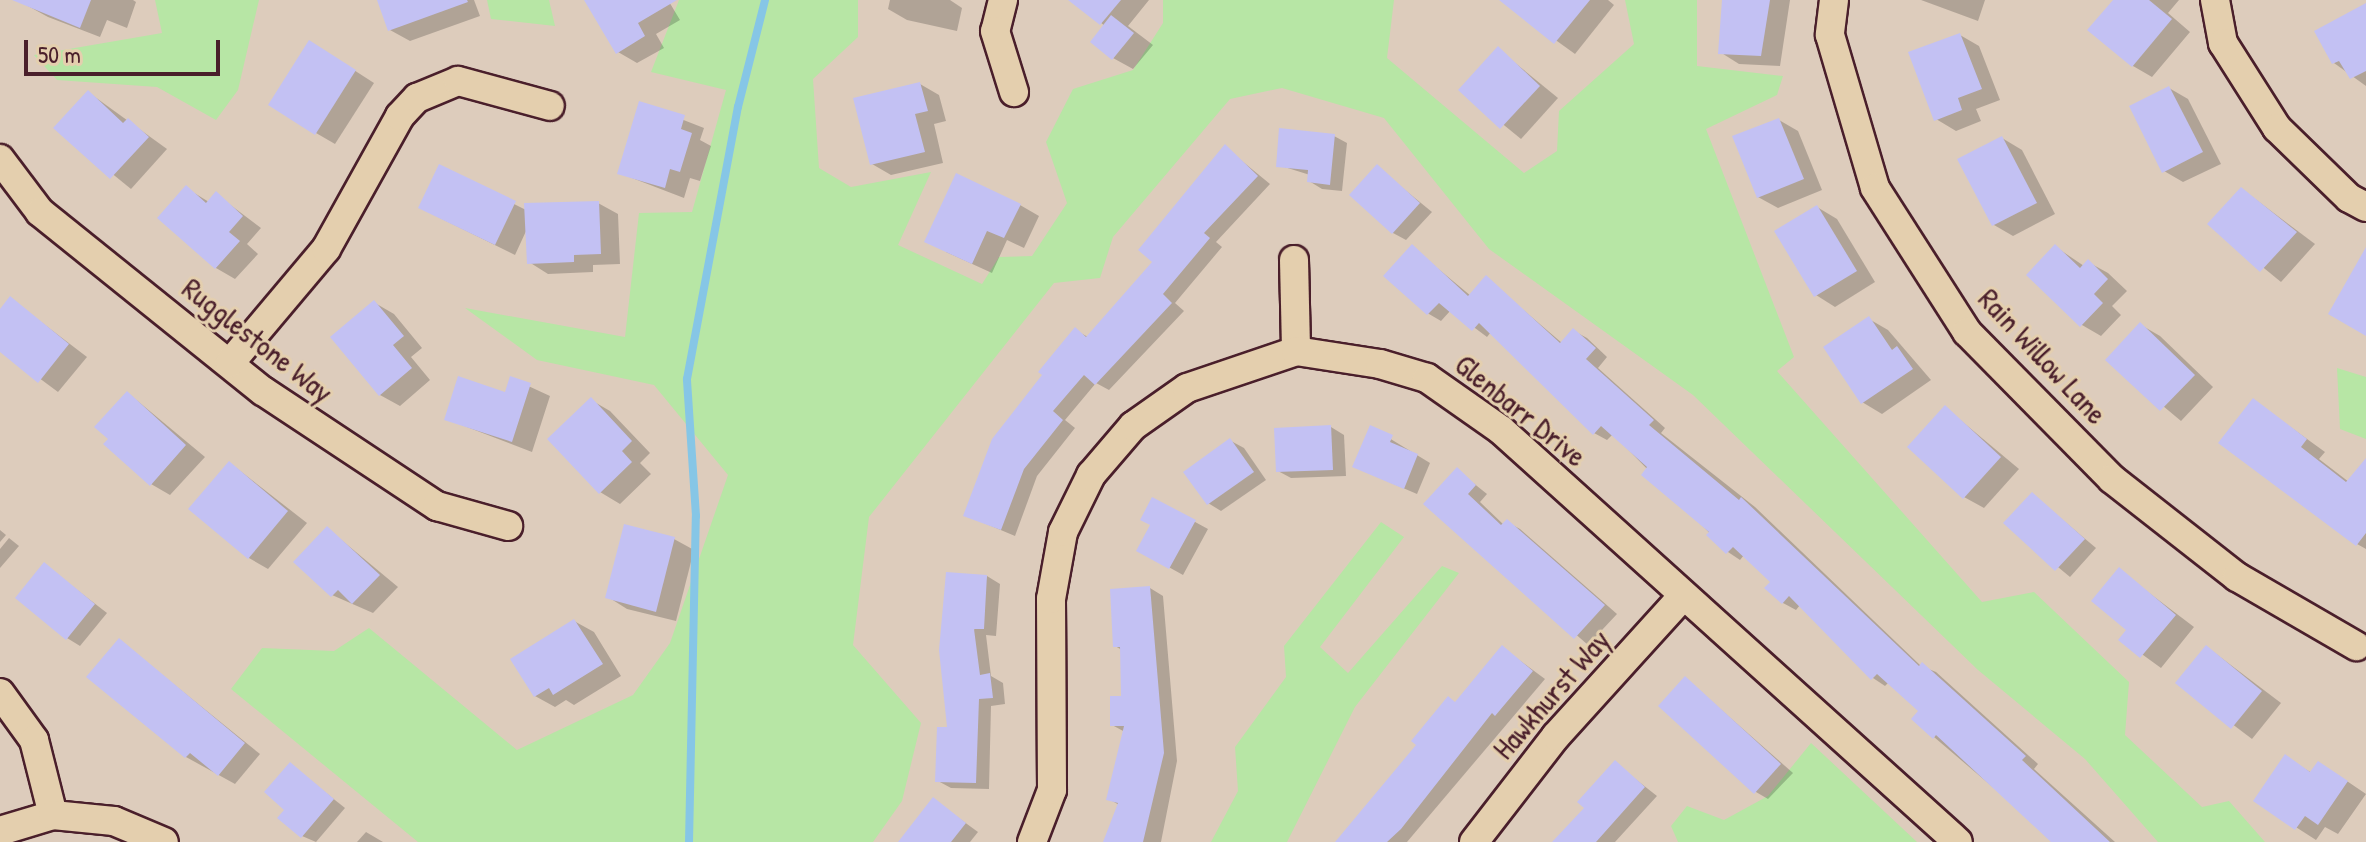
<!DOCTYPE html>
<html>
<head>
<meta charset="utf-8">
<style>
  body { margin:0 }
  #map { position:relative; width:2366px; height:842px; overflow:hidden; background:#ddccbc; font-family:"Patrick Hand",sans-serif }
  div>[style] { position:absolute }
  .green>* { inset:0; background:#b7e6a5 }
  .shadow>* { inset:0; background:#0003 }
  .stream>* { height:8px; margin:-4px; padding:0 4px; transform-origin:4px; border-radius:4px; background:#86c6e6 }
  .building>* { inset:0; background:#c3c1f3 }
  .roads { filter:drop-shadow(2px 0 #4a1f2b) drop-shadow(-2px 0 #4a1f2b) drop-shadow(0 2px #4a1f2b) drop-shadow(0 -2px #4a1f2b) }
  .minor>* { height:28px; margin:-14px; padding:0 14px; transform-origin:14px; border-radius:14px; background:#e4cfae }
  span { translate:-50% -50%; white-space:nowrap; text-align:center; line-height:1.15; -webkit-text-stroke:6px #e4cfae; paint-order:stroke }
  .street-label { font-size:30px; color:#4a1f2b }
  .scale { position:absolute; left:24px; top:40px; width:196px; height:36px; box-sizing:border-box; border:4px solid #4a1f2b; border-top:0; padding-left:10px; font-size:24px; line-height:28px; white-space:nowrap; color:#4a1f2b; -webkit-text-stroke:6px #e4cfae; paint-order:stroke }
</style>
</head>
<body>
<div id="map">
  <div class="green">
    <div style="clip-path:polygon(155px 0,259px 0,238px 90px,216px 120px,157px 87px,57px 80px,34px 55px,162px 33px)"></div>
    <div style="clip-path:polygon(487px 0,549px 0,555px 26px,491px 19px)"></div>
    <div style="clip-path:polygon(679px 0,858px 0,858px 37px,813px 79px,819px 168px,851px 187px,931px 172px,898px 245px,982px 284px,999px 257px,1032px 256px,1067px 203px,1046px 142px,1073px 89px,1133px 70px,1163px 23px,1163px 0,1394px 0,1387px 58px,1524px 173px,1557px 151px,1559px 111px,1634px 44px,1625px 0,1697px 0,1697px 66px,1783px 76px,1777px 95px,1706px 129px,1794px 357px,1777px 371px,1982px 602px,2034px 592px,2129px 682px,2125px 735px,2202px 807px,2229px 801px,2265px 842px,2158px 842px,2085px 759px,1978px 670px,1693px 395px,1489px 249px,1384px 118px,1282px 88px,1230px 99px,1113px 237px,1100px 278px,1054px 283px,869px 517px,853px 645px,921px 723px,902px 801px,873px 842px,418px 842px,231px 689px,262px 648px,334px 651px,369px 628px,517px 750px,633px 695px,670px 643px,728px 475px,654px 385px,537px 360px,465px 308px,625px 337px,639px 213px,692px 212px,726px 90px,651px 72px)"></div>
    <div style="clip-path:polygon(2337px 368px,2366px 377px,2366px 439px,2340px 429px)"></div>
    <div style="clip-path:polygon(1381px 522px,1404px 537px,1320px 647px,1348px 673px,1442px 566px,1459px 573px,1355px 707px,1287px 842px,1211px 842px,1238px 791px,1235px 747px,1286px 677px,1284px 646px)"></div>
    <div style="clip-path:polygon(1811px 743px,1917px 842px,1678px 842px,1671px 826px,1687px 806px,1724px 820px,1768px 796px)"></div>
  </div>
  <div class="shadow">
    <div style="clip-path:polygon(31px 0,133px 0,136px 2px,127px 28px,107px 20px,100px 37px,48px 17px,28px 6px)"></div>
    <div style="clip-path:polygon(379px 0,474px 0,480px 16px,410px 41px,390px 30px)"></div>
    <div style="clip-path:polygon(587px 0,668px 0,680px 20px,656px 34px,664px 48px,637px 63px,618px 52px)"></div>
    <div style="clip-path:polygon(890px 0,950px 0,962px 8px,957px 31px,907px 20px,888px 9px)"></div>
    <div style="clip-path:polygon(1072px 0,1149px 0,1128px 26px,1153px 45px,1133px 69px,1113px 58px,1105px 26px)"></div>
    <div style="clip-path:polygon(1522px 0,1608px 0,1614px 5px,1575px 54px,1514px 10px)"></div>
    <div style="clip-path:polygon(1724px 0,1790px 0,1780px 66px,1739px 64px,1720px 52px)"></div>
    <div style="clip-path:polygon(1921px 0,1985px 0,1978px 21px)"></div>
    <div style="clip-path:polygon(2115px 0,2179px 0,2168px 13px,2190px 32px,2152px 77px,2133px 66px)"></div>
    <div style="clip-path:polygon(2366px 5px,2366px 86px,2334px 63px)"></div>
    <div style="clip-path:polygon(1960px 35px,1979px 46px,2000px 100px,1976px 109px,1981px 121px,1956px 131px,1936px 119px)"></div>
    <div style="clip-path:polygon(1498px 49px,1558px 98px,1521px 139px,1461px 90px)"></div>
    <div style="clip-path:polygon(329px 54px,374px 83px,335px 144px,316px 133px)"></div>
    <div style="clip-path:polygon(920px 84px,939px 95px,946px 121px,934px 124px,943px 163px,891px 175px,872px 164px)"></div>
    <div style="clip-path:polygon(2169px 88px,2188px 99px,2221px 164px,2183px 182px,2164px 171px)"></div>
    <div style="clip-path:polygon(88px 92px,167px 149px,131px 189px,56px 128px)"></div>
    <div style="clip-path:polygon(640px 103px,704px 128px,700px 140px,711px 146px,700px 181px,690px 178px,684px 198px,619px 173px)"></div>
    <div style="clip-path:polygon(1779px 120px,1798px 131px,1822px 190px,1778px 208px,1758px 197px)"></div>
    <div style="clip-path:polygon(1334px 136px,1347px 143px,1342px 191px,1322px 189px,1309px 181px,1310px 175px,1278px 165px)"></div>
    <div style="clip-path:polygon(2002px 138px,2022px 150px,2055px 214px,2013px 236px,1994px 225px)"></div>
    <div style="clip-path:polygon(1225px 147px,1270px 184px,1216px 242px,1222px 247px,1175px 303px,1184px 311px,1109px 390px,1096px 383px,1065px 420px,1075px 428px,1037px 476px,1015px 536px,965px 515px,1075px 330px,1088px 337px,1155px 261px)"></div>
    <div style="clip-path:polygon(440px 167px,526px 210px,598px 203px,618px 214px,620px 264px,593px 265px,593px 272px,548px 274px,529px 262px,527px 229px,515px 255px,440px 218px,420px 207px)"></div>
    <div style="clip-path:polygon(1377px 167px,1432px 212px,1406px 240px,1393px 233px)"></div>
    <div style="clip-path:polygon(186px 188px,209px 202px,216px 194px,261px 228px,247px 244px,258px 254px,235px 279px,216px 268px)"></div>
    <div style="clip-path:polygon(2242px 189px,2315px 244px,2281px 282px,2210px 224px)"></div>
    <div style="clip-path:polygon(1020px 205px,1039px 216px,1024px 248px,1007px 240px,992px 273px,946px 252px)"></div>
    <div style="clip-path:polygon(1817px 207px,1837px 219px,1875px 282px,1835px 307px,1816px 295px)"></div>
    <div style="clip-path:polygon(1412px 247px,1471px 296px,1486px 278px,1562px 343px,1574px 331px,1587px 338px,1607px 357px,1598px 368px,1665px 428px,1661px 433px,1755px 507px,1921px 666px,1936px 672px,2038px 764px,2034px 769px,2115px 842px,2057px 842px,1934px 737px,1921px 711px,1889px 682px,1885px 686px,1873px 678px,1800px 605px,1796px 610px,1783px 603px,1773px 582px,1744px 555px,1740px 560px,1728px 552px,1613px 434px,1607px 440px,1594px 433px,1491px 332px,1487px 337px,1451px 310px,1441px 321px,1429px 314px,1386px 276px)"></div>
    <div style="clip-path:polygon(2056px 247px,2084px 266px,2088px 262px,2108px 273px,2127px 291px,2112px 306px,2121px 315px,2101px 336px,2082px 325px)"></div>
    <div style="clip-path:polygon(11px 299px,87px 357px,58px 392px,0 349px,0 312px)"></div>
    <div style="clip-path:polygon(375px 303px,394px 314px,422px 348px,411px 357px,430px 380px,400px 406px,380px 395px)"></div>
    <div style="clip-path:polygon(1869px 319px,1888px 330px,1931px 380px,1882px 414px,1862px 402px)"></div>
    <div style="clip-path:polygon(2141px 325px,2160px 336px,2213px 387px,2181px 421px,2108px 360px)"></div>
    <div style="clip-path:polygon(511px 378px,550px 396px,532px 452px,446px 419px,506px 394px)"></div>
    <div style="clip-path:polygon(128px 393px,205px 457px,170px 495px,151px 484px)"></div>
    <div style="clip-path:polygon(591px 400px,610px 411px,650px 453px,640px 463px,651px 474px,620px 504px,600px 492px)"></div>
    <div style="clip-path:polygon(2253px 400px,2325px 452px,2319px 459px,2349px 482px,2366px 479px,2366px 549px,2357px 544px)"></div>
    <div style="clip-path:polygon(1946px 408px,2019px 469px,1984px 508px,1964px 497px)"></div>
    <div style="clip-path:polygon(1331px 427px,1344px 435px,1346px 476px,1291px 478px,1278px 471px)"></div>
    <div style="clip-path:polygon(1371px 427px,1430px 463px,1417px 494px,1368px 473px)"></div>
    <div style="clip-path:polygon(1231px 441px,1244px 448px,1266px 480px,1221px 511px,1208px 503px)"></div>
    <div style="clip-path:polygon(230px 463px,307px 523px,268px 569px,249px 558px)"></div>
    <div style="clip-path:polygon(1457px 470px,1487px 494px,1480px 502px,1504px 525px,1507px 522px,1520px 529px,1617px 614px,1588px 645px,1426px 503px)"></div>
    <div style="clip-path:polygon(2032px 494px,2096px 548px,2070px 577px,2005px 523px)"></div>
    <div style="clip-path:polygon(1153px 499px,1208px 529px,1183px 575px,1138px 550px,1152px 525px)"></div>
    <div style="clip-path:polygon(327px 528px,398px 587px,373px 613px,332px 595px)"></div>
    <div style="clip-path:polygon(0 530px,6px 535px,0 542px)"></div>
    <div style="clip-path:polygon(9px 538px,19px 546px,0 568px,0 549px)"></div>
    <div style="clip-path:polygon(674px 539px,694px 550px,676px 621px,627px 609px,608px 597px)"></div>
    <div style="clip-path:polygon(45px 565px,107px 613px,80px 646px,67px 638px)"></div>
    <div style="clip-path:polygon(2119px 570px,2194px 627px,2161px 668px,2121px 639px,2129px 630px)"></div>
    <div style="clip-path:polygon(987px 576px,1000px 584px,996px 636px,986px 635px,991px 676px,1003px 683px,1005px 704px,991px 706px,989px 789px,951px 788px,938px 781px)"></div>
    <div style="clip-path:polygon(1150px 588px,1163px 596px,1177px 761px,1161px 842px,1105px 842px,1119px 805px,1109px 799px,1125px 732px,1112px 725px,1123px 698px,1122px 650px,1115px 646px)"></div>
    <div style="clip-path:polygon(574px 621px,594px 632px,621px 676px,574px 705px,566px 700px,555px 707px,535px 696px)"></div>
    <div style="clip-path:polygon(119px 640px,260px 754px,235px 784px,186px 757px)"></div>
    <div style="clip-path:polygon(2207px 647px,2281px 703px,2252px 739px,2178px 683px)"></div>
    <div style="clip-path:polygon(1503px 648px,1545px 679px,1407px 842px,1338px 842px)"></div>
    <div style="clip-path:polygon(1685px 678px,1793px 773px,1768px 799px,1756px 792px)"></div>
    <div style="clip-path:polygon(2285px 757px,2312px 773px,2338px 775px,2366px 794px,2338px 834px,2325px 827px,2316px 840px,2255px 801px)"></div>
    <div style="clip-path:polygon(1615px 763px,1657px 796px,1615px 842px,1555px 842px,1586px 808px)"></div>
    <div style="clip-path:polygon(291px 765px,345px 808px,316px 842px,302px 836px,287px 809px)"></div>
    <div style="clip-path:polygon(934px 800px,978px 832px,970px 842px,903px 842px)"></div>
    <div style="clip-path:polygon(366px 832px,383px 842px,357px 842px)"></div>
  </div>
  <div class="stream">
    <div style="left:689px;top:842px;width:326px;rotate:-88.8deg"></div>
    <div style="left:696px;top:516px;width:137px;rotate:-93.8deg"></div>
    <div style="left:687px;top:379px;width:277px;rotate:-79.4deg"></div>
    <div style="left:738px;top:107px;width:110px;rotate:-75.8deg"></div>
  </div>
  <div class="building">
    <div style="clip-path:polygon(12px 0,91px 0,80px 28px)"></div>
    <div style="clip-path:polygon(377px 0,467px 0,468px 2px,388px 31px)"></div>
    <div style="clip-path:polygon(584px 0,677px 0,638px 23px,645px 36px,616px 54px)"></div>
    <div style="clip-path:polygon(1068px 0,1121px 0,1100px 25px)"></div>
    <div style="clip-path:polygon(1499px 0,1590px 0,1554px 44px)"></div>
    <div style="clip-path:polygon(1722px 0,1770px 0,1761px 56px,1718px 54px)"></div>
    <div style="clip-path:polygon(2113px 0,2149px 0,2172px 19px,2132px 67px,2087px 30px)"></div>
    <div style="clip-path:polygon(2366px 3px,2366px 71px,2350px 79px,2339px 61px,2332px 64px,2314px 31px)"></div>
    <div style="clip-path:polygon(1111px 15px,1134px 33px,1112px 60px,1090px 42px)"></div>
    <div style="clip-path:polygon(1960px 33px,1982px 89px,1958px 98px,1962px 110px,1934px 121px,1908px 52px)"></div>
    <div style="clip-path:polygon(309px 40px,356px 70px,315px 135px,268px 105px)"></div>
    <div style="clip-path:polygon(1498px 46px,1540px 86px,1500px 129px,1458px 90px)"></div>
    <div style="clip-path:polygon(920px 82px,928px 111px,915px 114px,925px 152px,870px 165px,853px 98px)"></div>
    <div style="clip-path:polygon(2169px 86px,2203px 152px,2162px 173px,2129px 106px)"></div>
    <div style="clip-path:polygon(88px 90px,123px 123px,128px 118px,149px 137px,110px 179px,53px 128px)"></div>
    <div style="clip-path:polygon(639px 101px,685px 115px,681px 129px,692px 133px,680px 172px,670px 169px,665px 188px,617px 174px)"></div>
    <div style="clip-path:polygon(1779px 118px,1804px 179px,1757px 198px,1732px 136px)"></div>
    <div style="clip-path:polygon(1279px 128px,1335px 134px,1330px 185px,1307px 182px,1308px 170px,1276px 167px)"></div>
    <div style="clip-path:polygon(2002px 136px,2037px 203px,1992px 226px,1957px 159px)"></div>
    <div style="clip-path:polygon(1225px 144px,1258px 176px,1204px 233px,1210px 238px,1163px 294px,1172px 303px,1095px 385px,1084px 375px,1053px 411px,1063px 420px,1024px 469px,1001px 530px,963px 516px,992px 439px,1042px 375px,1038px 372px,1075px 327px,1086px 337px,1152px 262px,1138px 250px)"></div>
    <div style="clip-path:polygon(439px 164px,516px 201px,495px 245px,418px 208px)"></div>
    <div style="clip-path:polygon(1377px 164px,1420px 203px,1392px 234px,1349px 195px)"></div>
    <div style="clip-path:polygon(956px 173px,1021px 204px,1004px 238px,987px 231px,972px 264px,924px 242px)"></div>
    <div style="clip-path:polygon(186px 185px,206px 203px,216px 191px,243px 216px,229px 232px,240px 241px,215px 269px,157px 218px)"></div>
    <div style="clip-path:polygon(2241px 187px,2297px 232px,2260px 272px,2207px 224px)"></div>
    <div style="clip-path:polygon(599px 201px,601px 254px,574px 255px,574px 262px,527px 264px,524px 203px)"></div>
    <div style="clip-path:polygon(1817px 205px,1857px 271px,1814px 297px,1774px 231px)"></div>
    <div style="clip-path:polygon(1412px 244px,1468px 296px,1486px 275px,1560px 343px,1573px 328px,1596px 348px,1586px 359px,1654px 420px,1649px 425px,1739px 500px,1741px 497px,1919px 666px,1922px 662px,2026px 756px,2022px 760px,2110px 842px,2051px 842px,1936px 735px,1933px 739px,1911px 719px,1918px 711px,1877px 674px,1871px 680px,1789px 596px,1782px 604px,1764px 588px,1770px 582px,1733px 547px,1726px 554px,1706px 535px,1709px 532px,1641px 475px,1647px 467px,1601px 426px,1593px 435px,1479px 323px,1472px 331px,1439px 303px,1427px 315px,1383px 276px)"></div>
    <div style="clip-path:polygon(2055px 244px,2080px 268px,2088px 259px,2108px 279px,2094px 294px,2103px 303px,2080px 327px,2026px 275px)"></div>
    <div style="clip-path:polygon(2366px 247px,2366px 336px,2328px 314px)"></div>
    <div style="clip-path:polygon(10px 296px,69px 344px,38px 383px,0 352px,0 309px)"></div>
    <div style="clip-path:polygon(374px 300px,404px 336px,393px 345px,412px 368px,379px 396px,330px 337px)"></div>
    <div style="clip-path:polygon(1869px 316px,1892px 350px,1897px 346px,1913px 369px,1861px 404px,1823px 347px)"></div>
    <div style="clip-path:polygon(2140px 322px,2195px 375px,2160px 411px,2105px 360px)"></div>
    <div style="clip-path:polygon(458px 376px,505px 392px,510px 376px,531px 383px,512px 442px,444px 420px)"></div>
    <div style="clip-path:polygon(127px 391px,186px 445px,150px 486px,103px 444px,108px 439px,94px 427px)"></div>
    <div style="clip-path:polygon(591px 397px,632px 441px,622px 451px,632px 462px,599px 494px,547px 439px)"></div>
    <div style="clip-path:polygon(2253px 398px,2307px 439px,2301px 447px,2346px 482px,2366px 458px,2366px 533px,2356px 546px,2218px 443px)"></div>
    <div style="clip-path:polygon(1945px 405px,2001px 457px,1963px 499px,1907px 447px)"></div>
    <div style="clip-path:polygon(1331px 425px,1333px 470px,1276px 472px,1274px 428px)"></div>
    <div style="clip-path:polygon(1370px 425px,1393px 435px,1390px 442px,1418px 454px,1404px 489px,1352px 467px)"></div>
    <div style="clip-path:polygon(1230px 438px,1254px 472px,1207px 505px,1183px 472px)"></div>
    <div style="clip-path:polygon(229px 461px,288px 511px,248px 559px,188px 509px)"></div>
    <div style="clip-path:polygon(1457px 467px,1476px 485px,1468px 494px,1501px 525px,1507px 519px,1605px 605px,1574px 639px,1423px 504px)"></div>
    <div style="clip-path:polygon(2032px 492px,2085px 539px,2055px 571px,2003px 523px)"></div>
    <div style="clip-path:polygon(1152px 497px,1196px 520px,1169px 569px,1136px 551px,1150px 525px,1140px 520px)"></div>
    <div style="clip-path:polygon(624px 524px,675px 537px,656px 612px,605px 598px)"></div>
    <div style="clip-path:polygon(327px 526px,380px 575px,352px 604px,338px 590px,331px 597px,293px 562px)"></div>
    <div style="clip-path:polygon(44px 562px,95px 604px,66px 640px,15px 598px)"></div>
    <div style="clip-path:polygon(2119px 567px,2176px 615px,2140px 658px,2118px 640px,2126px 630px,2091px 601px)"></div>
    <div style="clip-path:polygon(946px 572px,987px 575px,984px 629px,974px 629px,980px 675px,990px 673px,993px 698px,979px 699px,976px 783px,935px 782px,937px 727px,947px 727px,939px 650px)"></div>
    <div style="clip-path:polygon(1150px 586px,1164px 753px,1143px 842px,1103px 842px,1118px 803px,1106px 800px,1124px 726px,1110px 726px,1110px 696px,1121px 696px,1120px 647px,1113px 647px,1110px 589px)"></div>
    <div style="clip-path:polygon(574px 619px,603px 664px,553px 695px,549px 688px,534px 697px,510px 659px)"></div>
    <div style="clip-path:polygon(119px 638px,245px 743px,218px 776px,190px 753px,185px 758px,86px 677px)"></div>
    <div style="clip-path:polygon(1502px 645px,1533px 671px,1495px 716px,1492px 713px,1401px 829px,1387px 842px,1335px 842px,1416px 745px,1411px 741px,1448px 696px,1455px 702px)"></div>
    <div style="clip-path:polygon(2206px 645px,2262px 691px,2231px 729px,2175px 683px)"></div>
    <div style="clip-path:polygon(1685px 676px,1781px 764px,1754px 794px,1658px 706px)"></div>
    <div style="clip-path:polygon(2285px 754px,2310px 772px,2318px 761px,2348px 781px,2318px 825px,2305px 816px,2295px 830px,2253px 801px)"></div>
    <div style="clip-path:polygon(1615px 760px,1645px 787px,1596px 842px,1552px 842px,1584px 808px,1577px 802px)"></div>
    <div style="clip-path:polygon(290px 762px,334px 799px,301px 838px,277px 818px,284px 810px,264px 792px)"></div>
    <div style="clip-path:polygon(933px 797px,966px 823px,951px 842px,898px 842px)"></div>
  </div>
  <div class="roads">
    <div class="minor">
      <div style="left:1003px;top:0;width:32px;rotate:104deg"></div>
      <div style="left:995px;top:31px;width:64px;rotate:72.7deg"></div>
      <div style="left:1834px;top:0;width:35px;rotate:97deg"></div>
      <div style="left:1830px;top:35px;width:159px;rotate:73.6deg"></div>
      <div style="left:1875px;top:188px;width:171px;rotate:57.4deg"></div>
      <div style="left:1967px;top:332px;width:206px;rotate:45.4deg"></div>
      <div style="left:2112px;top:479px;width:159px;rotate:38.1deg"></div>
      <div style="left:2237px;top:577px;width:138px;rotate:30.1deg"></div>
      <div style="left:2215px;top:0;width:44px;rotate:79.5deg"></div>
      <div style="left:2223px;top:43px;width:101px;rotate:57.6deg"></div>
      <div style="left:2277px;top:128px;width:100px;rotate:44.2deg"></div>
      <div style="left:2349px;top:198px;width:19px;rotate:28deg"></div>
      <div style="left:0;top:159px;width:66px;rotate:53deg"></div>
      <div style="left:40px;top:212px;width:286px;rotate:38.8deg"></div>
      <div style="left:263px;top:391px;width:209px;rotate:33.5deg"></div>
      <div style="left:437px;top:506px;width:74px;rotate:15.7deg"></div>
      <div style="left:1294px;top:260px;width:91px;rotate:88.7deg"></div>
      <div style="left:230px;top:363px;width:149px;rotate:-49.9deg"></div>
      <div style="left:326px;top:249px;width:152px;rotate:-60.9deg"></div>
      <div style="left:400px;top:116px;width:25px;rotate:-47deg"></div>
      <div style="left:417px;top:98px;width:44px;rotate:-22.5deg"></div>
      <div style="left:458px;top:81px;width:95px;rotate:15.2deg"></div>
      <div style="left:0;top:693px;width:58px;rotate:54.1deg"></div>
      <div style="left:34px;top:740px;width:77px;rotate:75.8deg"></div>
      <div style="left:0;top:831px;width:55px;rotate:-16.8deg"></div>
      <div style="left:53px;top:815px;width:61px;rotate:5.6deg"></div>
      <div style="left:114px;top:821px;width:54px;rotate:22.8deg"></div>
      <div style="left:1032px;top:842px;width:56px;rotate:-69deg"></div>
      <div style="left:1052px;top:790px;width:191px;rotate:-90.3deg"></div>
      <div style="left:1051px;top:599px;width:68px;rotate:-79.8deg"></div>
      <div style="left:1063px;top:532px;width:64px;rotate:-63.8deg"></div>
      <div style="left:1091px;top:475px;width:65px;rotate:-49.4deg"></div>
      <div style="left:1133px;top:426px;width:66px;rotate:-35.1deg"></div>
      <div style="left:1187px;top:388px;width:115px;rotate:-18.7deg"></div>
      <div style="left:1296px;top:351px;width:85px;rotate:8.8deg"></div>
      <div style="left:1380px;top:364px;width:49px;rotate:16.6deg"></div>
      <div style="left:1427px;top:378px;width:90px;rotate:35.1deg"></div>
      <div style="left:1501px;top:430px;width:615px;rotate:42.04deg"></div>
      <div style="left:1474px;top:842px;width:134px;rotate:-52.3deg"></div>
      <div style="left:1556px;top:736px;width:190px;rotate:-47.8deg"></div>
    </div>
  </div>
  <div class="street-label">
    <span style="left:258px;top:340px;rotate:38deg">Rugglestone Way</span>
    <span style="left:2043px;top:356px;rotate:47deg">Rain Willow Lane</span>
    <span style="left:1521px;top:410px;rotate:39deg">Glenbarr Drive</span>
    <span style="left:1551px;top:694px;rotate:-49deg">Hawkhurst Way</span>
  </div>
  <div class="scale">50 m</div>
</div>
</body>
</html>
